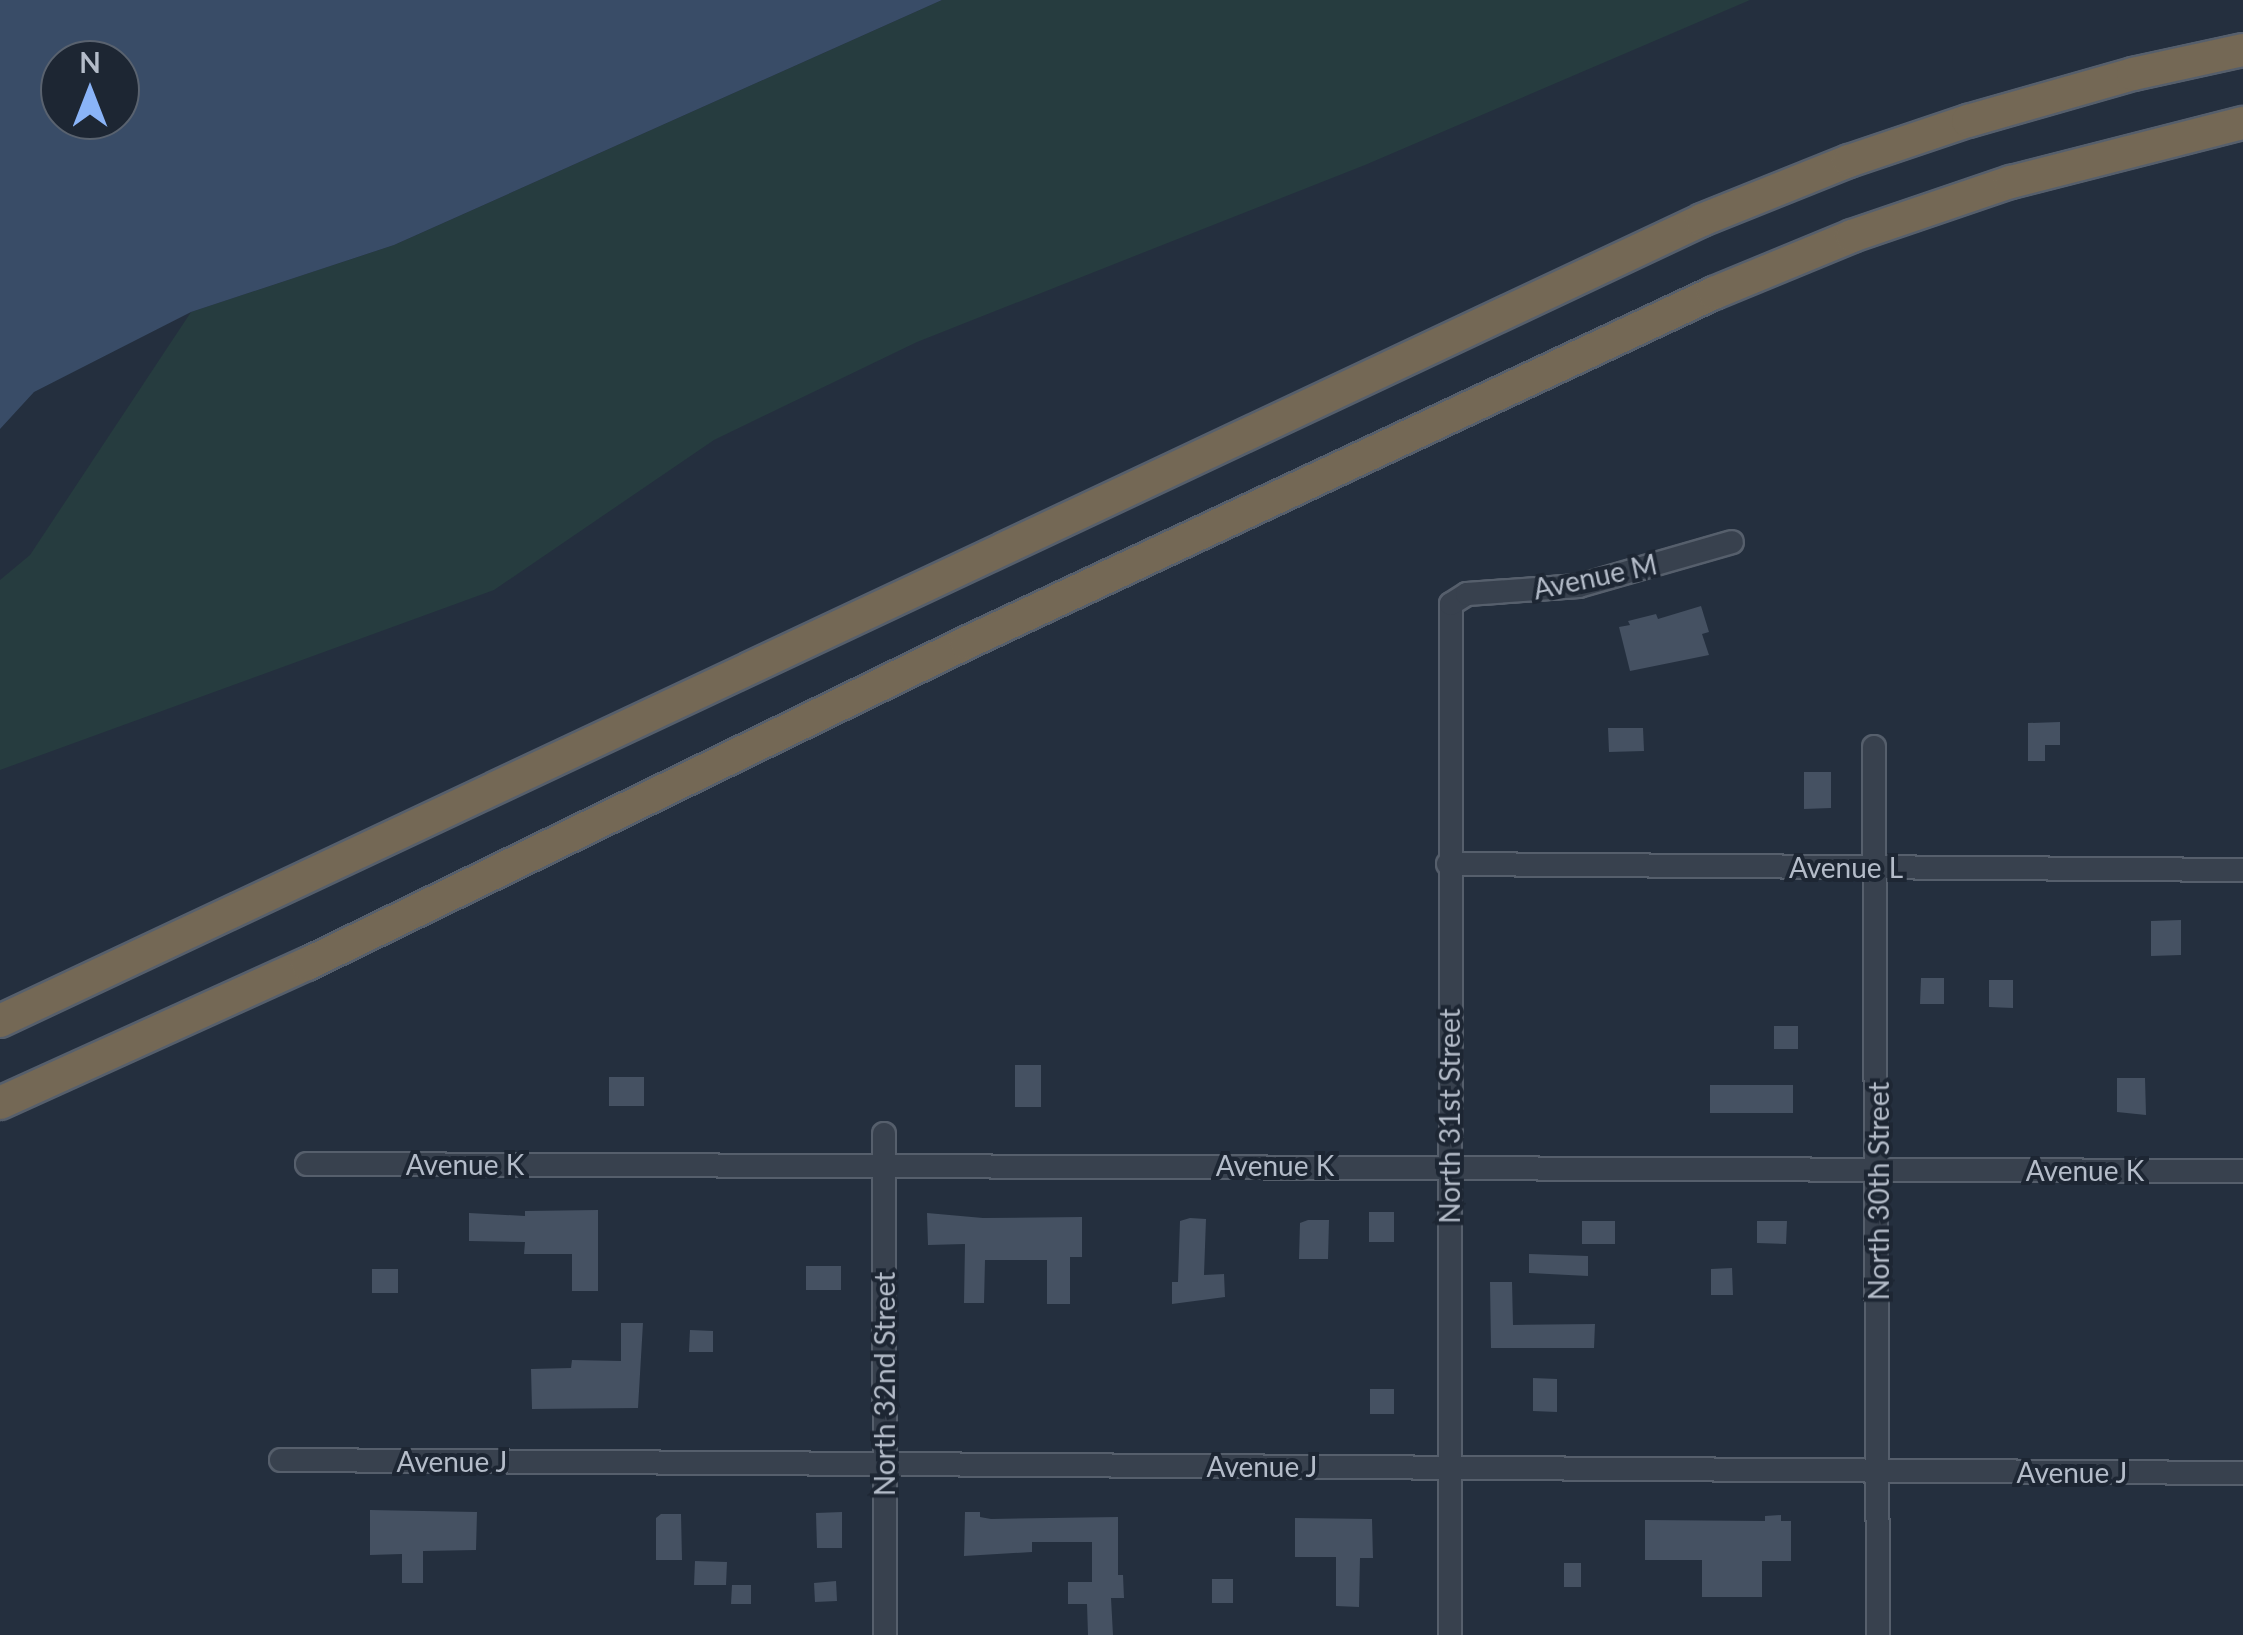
<!DOCTYPE html>
<html>
<head>
<meta charset="utf-8">
<style>
  body { margin:0 }
  #map { position:relative; width:2243px; height:1635px; overflow:hidden; background:#242f3e; font-family:Lato,sans-serif }
  div>[style] { position:absolute }
  .green>* { inset:0; background:#263c3f }
  .water>* { inset:0; background:#394c67 }
  .building>* { inset:0; background:#455162 }
  .roads { filter:drop-shadow(2px 0 #565f6c) drop-shadow(-2px 0 #565f6c) drop-shadow(0 2px #565f6c) drop-shadow(0 -2px #565f6c) }
  .minor>* { height:22px; margin:-11px; padding:0 11px; transform-origin:11px; border-radius:11px; background:#38414e }
  .highway>* { height:32px; margin:-16px; padding:0 16px; transform-origin:16px; border-radius:16px; background:#746855 }
  span { translate:-50% -50%; white-space:nowrap; text-align:center; line-height:1.15; -webkit-text-stroke:8px #1d2633; paint-order:stroke }
  .street-label { font-size:28px; color:#b4bcc9 }
  .north { position:absolute; left:40px; top:40px; width:100px; height:100px; box-sizing:border-box; background:#1d2633; border:2px solid #59626f; border-radius:50%; rotate:0deg; font-size:28px; font-weight:700; line-height:40px; text-align:center; color:#b4bcc9 }
  .north::after { content:''; display:block; margin:auto; width:35px; height:45px; background:#8ab4f8; clip-path:polygon(50% 0,100% 100%,50% 72%,0 100%) }
</style>
</head>
<body>
<div id="map">
  <div class="green">
    <div style="clip-path:polygon(942px 0,1750px 0,1365px 165px,917px 342px,714px 440px,494px 590px,0 770px,0 580px,30px 555px,191px 312px,394px 245px)"></div>
  </div>
  <div class="water">
    <div style="clip-path:polygon(evenodd,0 0,942px 0,394px 245px,191px 312px,34px 392px,0 429px,0 0,120px 60px,120px 120px,60px 120px,60px 60px,120px 60px)"></div>
  </div>
  <div class="building">
    <div style="clip-path:polygon(1701px 606px,1709px 632px,1702px 634px,1709px 655px,1630px 671px,1619px 627px,1630px 625px,1628px 621px,1656px 614px,1658px 619px)"></div>
    <div style="clip-path:polygon(2060px 722px,2060px 745px,2045px 745px,2045px 761px,2028px 761px,2028px 723px)"></div>
    <div style="clip-path:polygon(1608px 728px,1643px 728px,1644px 751px,1609px 752px)"></div>
    <div style="clip-path:polygon(1804px 772px,1831px 772px,1831px 808px,1804px 809px)"></div>
    <div style="clip-path:polygon(2181px 920px,2181px 955px,2151px 956px,2151px 921px)"></div>
    <div style="clip-path:polygon(1921px 978px,1944px 978px,1944px 1004px,1920px 1004px)"></div>
    <div style="clip-path:polygon(1989px 980px,2013px 980px,2013px 1008px,1989px 1007px)"></div>
    <div style="clip-path:polygon(1774px 1026px,1798px 1026px,1798px 1049px,1774px 1049px)"></div>
    <div style="clip-path:polygon(1015px 1065px,1041px 1065px,1041px 1107px,1015px 1107px)"></div>
    <div style="clip-path:polygon(609px 1077px,644px 1077px,644px 1106px,609px 1106px)"></div>
    <div style="clip-path:polygon(2117px 1078px,2145px 1078px,2146px 1115px,2117px 1112px)"></div>
    <div style="clip-path:polygon(1710px 1085px,1793px 1085px,1793px 1113px,1710px 1113px)"></div>
    <div style="clip-path:polygon(598px 1210px,598px 1291px,572px 1291px,572px 1254px,524px 1254px,525px 1242px,469px 1241px,469px 1213px,525px 1216px,525px 1211px)"></div>
    <div style="clip-path:polygon(1369px 1212px,1394px 1212px,1394px 1242px,1369px 1242px)"></div>
    <div style="clip-path:polygon(927px 1213px,983px 1218px,1082px 1217px,1082px 1257px,1070px 1257px,1070px 1304px,1047px 1304px,1047px 1260px,985px 1260px,984px 1303px,964px 1303px,965px 1244px,928px 1245px)"></div>
    <div style="clip-path:polygon(1190px 1218px,1206px 1219px,1204px 1275px,1224px 1274px,1225px 1297px,1172px 1304px,1172px 1282px,1178px 1282px,1180px 1221px)"></div>
    <div style="clip-path:polygon(1308px 1220px,1329px 1220px,1328px 1259px,1299px 1259px,1300px 1223px)"></div>
    <div style="clip-path:polygon(1582px 1221px,1615px 1221px,1615px 1244px,1582px 1244px)"></div>
    <div style="clip-path:polygon(1757px 1221px,1787px 1221px,1786px 1244px,1757px 1243px)"></div>
    <div style="clip-path:polygon(1529px 1254px,1588px 1256px,1588px 1276px,1529px 1273px)"></div>
    <div style="clip-path:polygon(806px 1266px,841px 1266px,841px 1290px,806px 1290px)"></div>
    <div style="clip-path:polygon(1732px 1268px,1733px 1295px,1711px 1295px,1711px 1269px)"></div>
    <div style="clip-path:polygon(372px 1269px,398px 1269px,398px 1293px,372px 1293px)"></div>
    <div style="clip-path:polygon(1490px 1282px,1512px 1282px,1513px 1325px,1595px 1324px,1594px 1348px,1491px 1348px)"></div>
    <div style="clip-path:polygon(621px 1323px,643px 1323px,638px 1408px,532px 1409px,531px 1369px,571px 1368px,572px 1360px,621px 1361px)"></div>
    <div style="clip-path:polygon(690px 1330px,713px 1331px,713px 1352px,689px 1352px)"></div>
    <div style="clip-path:polygon(1533px 1378px,1557px 1379px,1557px 1412px,1533px 1411px)"></div>
    <div style="clip-path:polygon(1370px 1389px,1394px 1389px,1394px 1414px,1370px 1414px)"></div>
    <div style="clip-path:polygon(370px 1510px,477px 1512px,476px 1550px,423px 1551px,423px 1583px,402px 1583px,402px 1554px,370px 1555px)"></div>
    <div style="clip-path:polygon(842px 1512px,842px 1548px,817px 1548px,816px 1513px)"></div>
    <div style="clip-path:polygon(965px 1512px,980px 1512px,980px 1517px,991px 1519px,1118px 1517px,1118px 1575px,1123px 1575px,1124px 1598px,1111px 1598px,1113px 1635px,1088px 1635px,1087px 1604px,1068px 1604px,1068px 1582px,1092px 1582px,1092px 1542px,1032px 1542px,1032px 1552px,964px 1556px)"></div>
    <div style="clip-path:polygon(661px 1514px,681px 1514px,682px 1560px,656px 1560px,656px 1518px)"></div>
    <div style="clip-path:polygon(1781px 1515px,1781px 1521px,1791px 1521px,1791px 1561px,1762px 1561px,1762px 1597px,1702px 1597px,1702px 1560px,1645px 1560px,1645px 1520px,1765px 1521px,1765px 1516px)"></div>
    <div style="clip-path:polygon(1295px 1518px,1372px 1519px,1373px 1558px,1360px 1558px,1359px 1607px,1336px 1606px,1336px 1557px,1295px 1557px)"></div>
    <div style="clip-path:polygon(695px 1561px,727px 1562px,726px 1585px,694px 1585px)"></div>
    <div style="clip-path:polygon(1564px 1563px,1581px 1563px,1581px 1587px,1564px 1587px)"></div>
    <div style="clip-path:polygon(1212px 1579px,1233px 1579px,1233px 1603px,1212px 1603px)"></div>
    <div style="clip-path:polygon(836px 1581px,837px 1601px,815px 1602px,814px 1583px)"></div>
    <div style="clip-path:polygon(732px 1585px,751px 1585px,751px 1604px,731px 1604px)"></div>
  </div>
  <div class="roads">
    <div class="minor">
      <div style="left:1874px;top:747px;width:888px;rotate:89.74deg"></div>
      <div style="left:1448px;top:864px;width:795px;rotate:0.43deg"></div>
      <div style="left:884px;top:1134px;width:501px;rotate:89.89deg"></div>
      <div style="left:307px;top:1164px;width:1936px;rotate:0.21deg"></div>
      <div style="left:281px;top:1460px;width:1962px;rotate:0.38deg"></div>
      <div style="left:1450px;top:1635px;width:1031px;rotate:-89.94deg"></div>
      <div style="left:1451px;top:604px;width:19px;rotate:-32deg"></div>
      <div style="left:1467px;top:594px;width:112px;rotate:-4.1deg"></div>
      <div style="left:1579px;top:586px;width:159px;rotate:-16deg"></div>
    </div>
    <div class="highway">
      <div style="left:0;top:1021px;width:1881px;rotate:-25.2deg"></div>
      <div style="left:1702px;top:220px;width:158px;rotate:-21.9deg"></div>
      <div style="left:1849px;top:161px;width:126px;rotate:-18.6deg"></div>
      <div style="left:1968px;top:121px;width:172px;rotate:-15.9deg"></div>
      <div style="left:2133px;top:74px;width:113px;rotate:-12.3deg"></div>
      <div style="left:0;top:1103px;width:337px;rotate:-24.4deg"></div>
      <div style="left:307px;top:964px;width:733px;rotate:-25.97deg"></div>
      <div style="left:966px;top:643px;width:826px;rotate:-25.08deg"></div>
      <div style="left:1714px;top:293px;width:149px;rotate:-22.4deg"></div>
      <div style="left:1852px;top:236px;width:168px;rotate:-18.8deg"></div>
      <div style="left:2011px;top:182px;width:239px;rotate:-14.3deg"></div>
    </div>
  </div>
  <div class="street-label">
    <span style="left:1595px;top:576px;rotate:-12deg">Avenue M</span>
    <span style="left:1846px;top:867px">Avenue L</span>
    <span style="left:1449px;top:1116px;rotate:-90deg">North 31st Street</span>
    <span style="left:465px;top:1164px">Avenue K</span>
    <span style="left:1275px;top:1165px">Avenue K</span>
    <span style="left:2085px;top:1170px">Avenue K</span>
    <span style="left:1878px;top:1191px;rotate:-90deg">North 30th Street</span>
    <span style="left:884px;top:1384px;rotate:-90deg">North 32nd Street</span>
    <span style="left:452px;top:1461px">Avenue J</span>
    <span style="left:1262px;top:1466px">Avenue J</span>
    <span style="left:2072px;top:1472px">Avenue J</span>
  </div>
  <div class="north">N</div>
</div>
</body>
</html>
